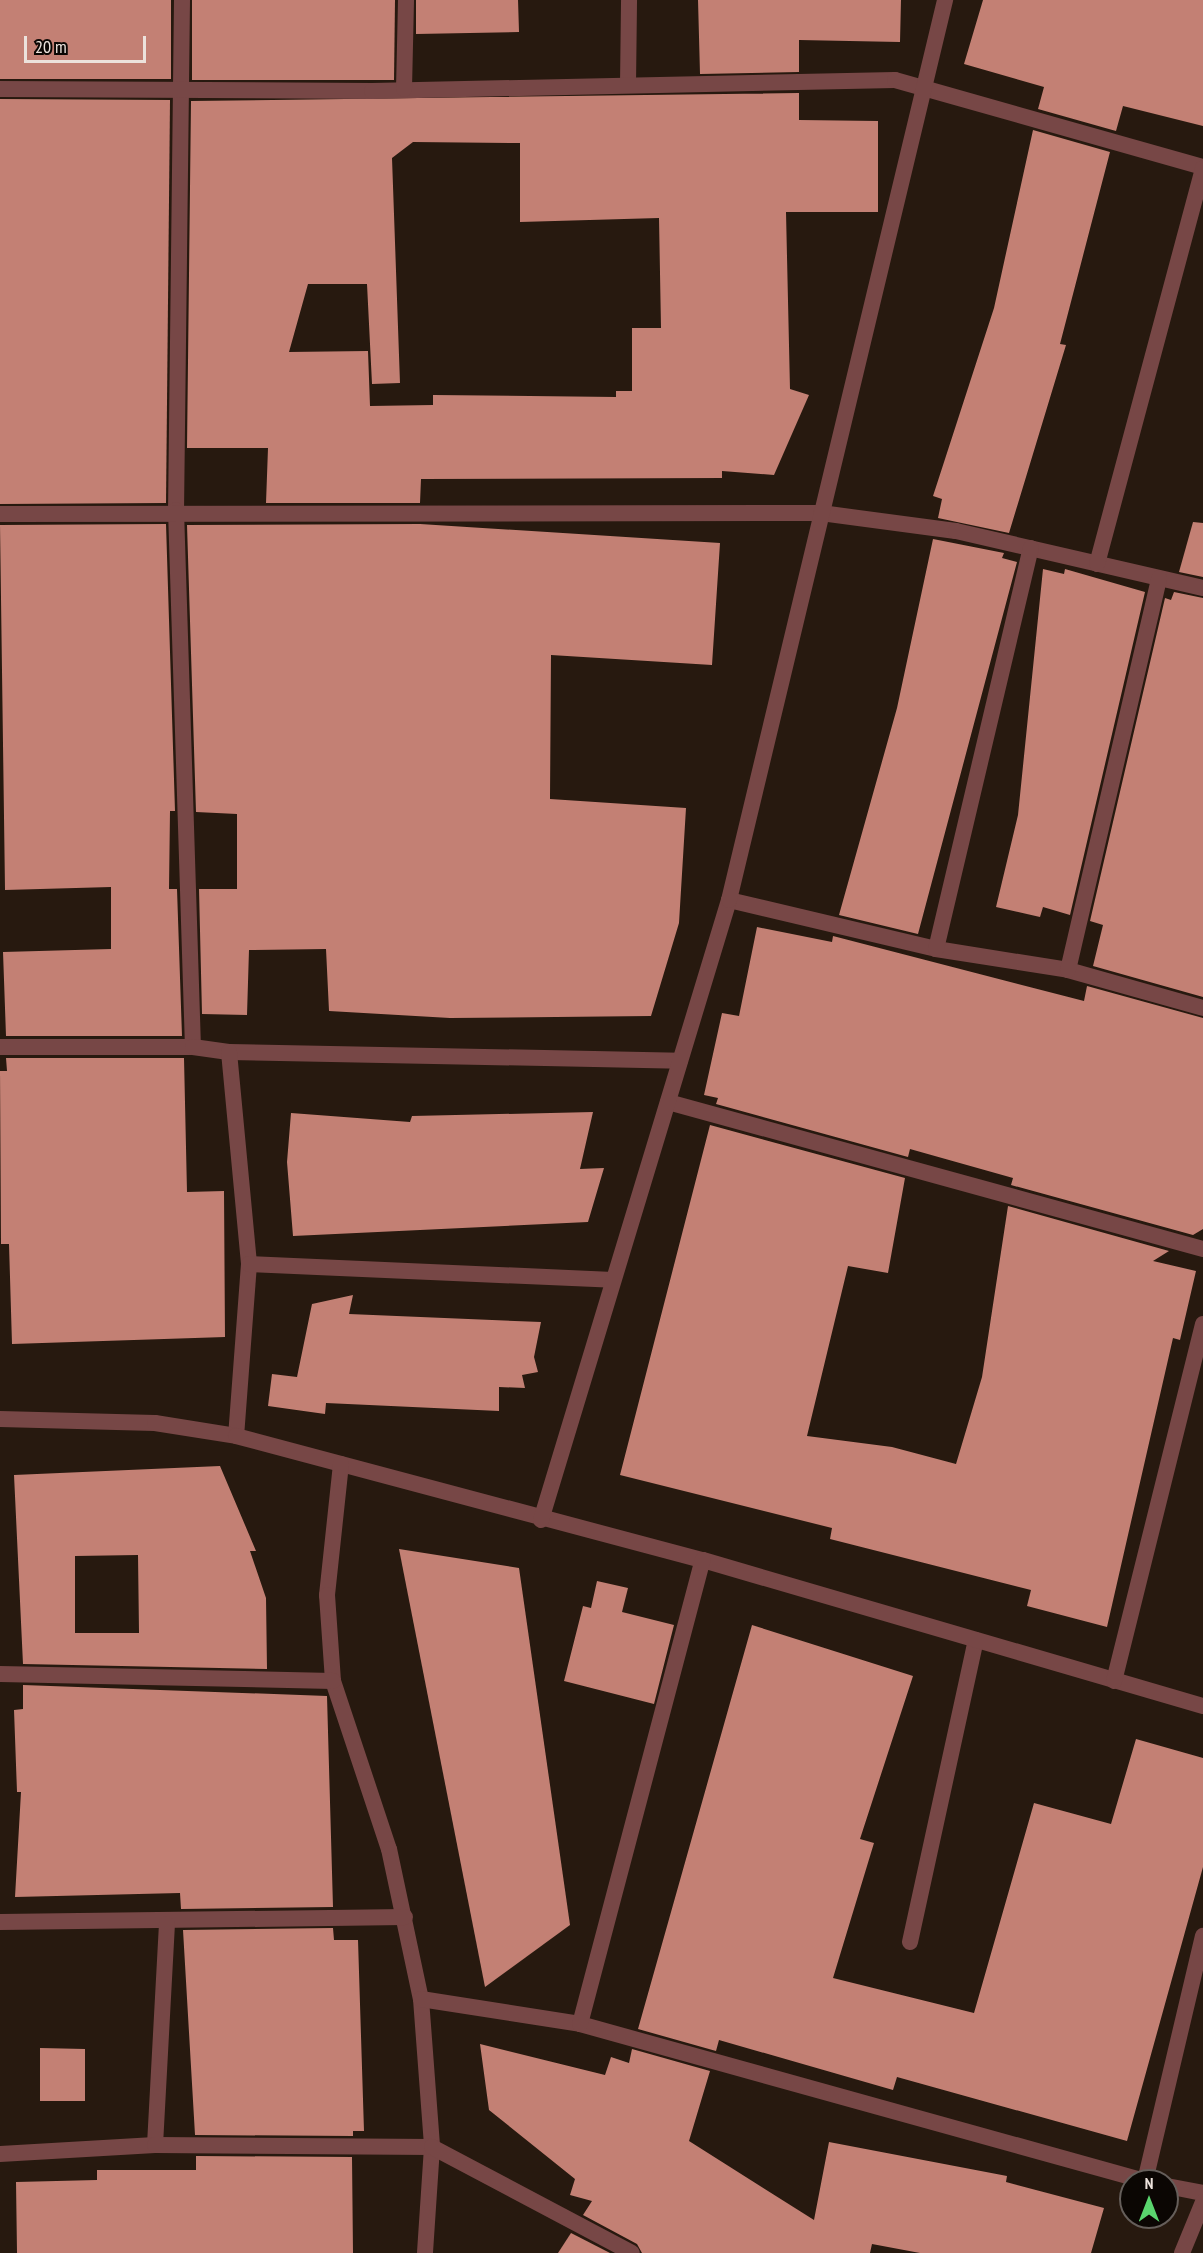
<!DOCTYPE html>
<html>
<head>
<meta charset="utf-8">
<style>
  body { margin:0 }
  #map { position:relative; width:1203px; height:2253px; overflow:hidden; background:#27190f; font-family:"PT Sans Narrow",sans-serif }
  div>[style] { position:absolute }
  .building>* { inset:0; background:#c38074 }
  .service>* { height:16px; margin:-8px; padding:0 8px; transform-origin:8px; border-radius:8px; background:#774746 }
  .minor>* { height:16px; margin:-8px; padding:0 8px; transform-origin:8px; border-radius:8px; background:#774746 }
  span { translate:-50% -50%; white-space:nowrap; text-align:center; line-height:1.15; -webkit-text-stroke:6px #0b0603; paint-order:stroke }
  .north { position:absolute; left:1119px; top:2169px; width:60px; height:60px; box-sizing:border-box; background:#0b0603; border:2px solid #655e5a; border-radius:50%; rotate:0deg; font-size:16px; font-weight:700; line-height:24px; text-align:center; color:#ece2dc }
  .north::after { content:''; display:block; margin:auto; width:21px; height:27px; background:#5ad56e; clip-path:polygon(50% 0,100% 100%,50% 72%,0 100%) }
  .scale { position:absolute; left:24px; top:36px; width:122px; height:27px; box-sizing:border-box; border:3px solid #ece2dc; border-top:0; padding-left:8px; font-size:18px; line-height:21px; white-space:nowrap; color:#ece2dc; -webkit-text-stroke:4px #0b0603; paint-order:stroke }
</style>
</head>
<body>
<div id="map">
  <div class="building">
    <div style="clip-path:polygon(0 0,171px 0,171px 79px,0 79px)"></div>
    <div style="clip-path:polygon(192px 0,395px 0,394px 80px,192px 80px)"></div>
    <div style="clip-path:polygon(416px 0,518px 0,519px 32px,416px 34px)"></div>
    <div style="clip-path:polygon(698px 0,901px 0,900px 42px,799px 40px,799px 72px,700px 74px)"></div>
    <div style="clip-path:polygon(983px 0,1203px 0,1203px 126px,1123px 106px,1116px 131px,1038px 109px,1044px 87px,964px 64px)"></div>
    <div style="clip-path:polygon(evenodd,799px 93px,799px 120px,878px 121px,878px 212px,786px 212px,790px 389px,809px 395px,774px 475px,722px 471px,722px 478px,421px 479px,420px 503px,266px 503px,268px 448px,187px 448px,191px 101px,799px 93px,413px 142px,520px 143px,520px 222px,659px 218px,661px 328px,632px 328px,632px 391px,616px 391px,616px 397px,433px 395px,433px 405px,370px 406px,368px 351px,289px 352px,308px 284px,367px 284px,372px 384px,400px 383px,392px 158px,413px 142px)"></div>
    <div style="clip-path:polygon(0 99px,170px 100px,166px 503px,0 504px)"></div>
    <div style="clip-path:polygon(1033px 130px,1110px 152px,1060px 344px,1066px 345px,1009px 533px,938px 518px,942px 499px,933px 496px,994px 308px)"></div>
    <div style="clip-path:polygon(1193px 522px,1203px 523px,1203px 577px,1179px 572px)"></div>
    <div style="clip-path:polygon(166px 524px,175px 811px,170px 811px,169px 889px,177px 889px,182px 1036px,6px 1036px,3px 952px,111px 949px,111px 887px,5px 890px,0 525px)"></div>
    <div style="clip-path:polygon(420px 524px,720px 543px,712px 665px,551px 655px,550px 799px,686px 808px,679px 923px,651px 1016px,450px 1018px,329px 1011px,326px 949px,249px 950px,247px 1015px,202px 1014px,199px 889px,237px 889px,237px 814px,196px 812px,187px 525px)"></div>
    <div style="clip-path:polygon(933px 539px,1004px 553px,1002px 558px,1017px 562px,918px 934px,839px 915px,897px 708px)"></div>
    <div style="clip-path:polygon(1043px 569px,1064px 574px,1065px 569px,1145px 592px,1070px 915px,1043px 907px,1040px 917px,996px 907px,1018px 815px)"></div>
    <div style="clip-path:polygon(1174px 592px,1203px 598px,1203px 997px,1093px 966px,1103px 925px,1090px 921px,1165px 598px,1171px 600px)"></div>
    <div style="clip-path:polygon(757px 927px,832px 942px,833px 936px,1084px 1001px,1087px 986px,1203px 1018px,1203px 1229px,1193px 1235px,1011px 1185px,1013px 1178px,910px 1149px,908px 1157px,716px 1104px,718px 1098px,704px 1095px,722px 1013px,739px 1016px)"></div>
    <div style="clip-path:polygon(6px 1058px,184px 1058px,187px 1192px,224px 1191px,225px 1337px,12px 1344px,9px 1244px,1px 1244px,0 1071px,7px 1071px)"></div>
    <div style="clip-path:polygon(593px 1112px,580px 1169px,604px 1168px,588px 1222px,293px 1236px,287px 1162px,291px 1113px,410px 1122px,412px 1116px)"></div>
    <div style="clip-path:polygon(710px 1125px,905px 1178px,888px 1273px,848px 1266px,807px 1436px,892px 1447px,956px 1464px,982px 1377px,1008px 1206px,1169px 1251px,1153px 1261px,1196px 1271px,1180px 1340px,1173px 1338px,1107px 1627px,1027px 1606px,1031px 1590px,830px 1539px,832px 1528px,620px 1475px)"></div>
    <div style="clip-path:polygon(353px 1295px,349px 1314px,541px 1322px,534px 1357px,538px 1372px,522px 1375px,525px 1388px,499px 1387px,499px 1411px,326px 1403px,325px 1414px,268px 1406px,272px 1374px,297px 1377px,312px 1304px)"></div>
    <div style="clip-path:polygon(evenodd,220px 1466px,256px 1551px,250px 1551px,266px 1598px,267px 1669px,23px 1664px,14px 1475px,220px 1466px,138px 1555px,139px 1633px,75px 1633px,75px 1556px,138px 1555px)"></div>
    <div style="clip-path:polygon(399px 1549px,519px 1568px,570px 1925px,485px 1987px)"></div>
    <div style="clip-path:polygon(597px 1581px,628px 1588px,622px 1612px,674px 1625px,654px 1704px,564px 1681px,583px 1606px,591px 1608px)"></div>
    <div style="clip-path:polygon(752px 1625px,913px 1676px,860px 1839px,874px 1843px,833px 1978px,974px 2013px,1034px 1803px,1111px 1824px,1136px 1739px,1203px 1758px,1203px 1867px,1127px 2141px,897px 2077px,893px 2090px,719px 2040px,716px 2051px,638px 2029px)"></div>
    <div style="clip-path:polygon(23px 1685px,327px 1696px,333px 1907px,181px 1909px,180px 1893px,15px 1897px,21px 1792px,17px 1792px,14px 1710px,23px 1709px)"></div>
    <div style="clip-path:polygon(333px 1928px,334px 1940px,358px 1940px,364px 2131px,353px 2131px,353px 2136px,195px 2135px,183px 1930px)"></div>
    <div style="clip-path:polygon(480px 2044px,605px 2075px,611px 2057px,629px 2063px,632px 2049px,710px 2071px,689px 2141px,814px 2220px,829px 2142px,1007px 2176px,1006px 2182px,1104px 2208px,1091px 2253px,920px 2253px,872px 2244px,870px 2253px,642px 2253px,637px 2244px,583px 2215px,592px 2201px,570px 2195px,575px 2179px,489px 2110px)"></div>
    <div style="clip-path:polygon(40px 2048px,85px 2049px,85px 2101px,40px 2101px)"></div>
    <div style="clip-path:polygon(196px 2156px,352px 2157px,353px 2253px,17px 2253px,16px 2182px,97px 2180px,97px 2170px,196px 2170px)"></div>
    <div style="clip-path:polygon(571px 2233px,610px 2253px,558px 2253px)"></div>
  </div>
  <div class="service">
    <div style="left:910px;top:1942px;width:309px;rotate:-77.7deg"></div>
  </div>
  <div class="minor">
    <div style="left:182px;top:0;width:510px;rotate:90.67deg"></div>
    <div style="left:176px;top:510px;width:537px;rotate:88.19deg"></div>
    <div style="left:628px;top:85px;width:85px;rotate:-89.3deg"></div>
    <div style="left:0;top:89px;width:372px;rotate:0.3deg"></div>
    <div style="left:372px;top:91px;width:523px;rotate:-1.2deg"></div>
    <div style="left:895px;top:80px;width:320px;rotate:15.8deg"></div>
    <div style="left:404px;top:89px;width:89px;rotate:-88.7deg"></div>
    <div style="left:0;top:514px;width:821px;rotate:-0.07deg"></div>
    <div style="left:821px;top:513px;width:136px;rotate:7.6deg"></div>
    <div style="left:956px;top:531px;width:253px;rotate:13deg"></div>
    <div style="left:1097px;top:564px;width:410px;rotate:-75deg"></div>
    <div style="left:729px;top:900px;width:213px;rotate:13.3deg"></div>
    <div style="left:936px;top:949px;width:134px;rotate:9deg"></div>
    <div style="left:1068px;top:970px;width:140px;rotate:15.7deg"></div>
    <div style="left:936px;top:949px;width:412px;rotate:-76.7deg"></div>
    <div style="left:1068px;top:970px;width:402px;rotate:-76.9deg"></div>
    <div style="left:0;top:1047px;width:193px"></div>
    <div style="left:193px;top:1047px;width:36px;rotate:8deg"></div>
    <div style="left:229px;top:1052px;width:451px;rotate:1.1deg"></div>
    <div style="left:229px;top:1052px;width:213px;rotate:84.6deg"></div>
    <div style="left:249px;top:1264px;width:172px;rotate:94.3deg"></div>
    <div style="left:668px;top:1102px;width:555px;rotate:15.36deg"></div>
    <div style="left:249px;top:1264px;width:364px;rotate:2.5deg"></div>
    <div style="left:0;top:1419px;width:155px;rotate:1.5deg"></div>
    <div style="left:155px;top:1423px;width:82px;rotate:9.1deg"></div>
    <div style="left:236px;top:1436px;width:483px;rotate:14.9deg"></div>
    <div style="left:703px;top:1560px;width:521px;rotate:16.28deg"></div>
    <div style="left:341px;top:1464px;width:132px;rotate:96.1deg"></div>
    <div style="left:327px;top:1595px;width:86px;rotate:86deg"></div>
    <div style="left:333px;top:1681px;width:177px;rotate:71.6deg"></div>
    <div style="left:389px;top:1849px;width:153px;rotate:78deg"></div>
    <div style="left:421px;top:1999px;width:148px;rotate:85.7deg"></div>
    <div style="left:432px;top:2147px;width:106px;rotate:93.8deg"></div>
    <div style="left:541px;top:1520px;width:648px;rotate:-73.13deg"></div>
    <div style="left:729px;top:900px;width:926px;rotate:-76.5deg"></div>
    <div style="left:0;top:1674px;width:333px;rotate:1.2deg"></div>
    <div style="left:1114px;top:1681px;width:368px;rotate:-76deg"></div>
    <div style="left:0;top:1922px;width:405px;rotate:-0.7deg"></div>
    <div style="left:421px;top:1999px;width:161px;rotate:8.9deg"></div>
    <div style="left:580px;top:2024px;width:586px;rotate:15.53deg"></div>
    <div style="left:580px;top:2024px;width:480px;rotate:-75.2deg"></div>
    <div style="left:155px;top:2145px;width:221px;rotate:-86.9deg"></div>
    <div style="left:0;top:2154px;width:155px;rotate:-3.3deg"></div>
    <div style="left:155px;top:2145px;width:277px;rotate:0.4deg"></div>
    <div style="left:432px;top:2147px;width:226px;rotate:27.9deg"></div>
    <div style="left:1145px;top:2181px;width:252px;rotate:-76.7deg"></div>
    <div style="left:1167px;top:2186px;width:37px;rotate:11deg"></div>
    <div style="left:1182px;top:2253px;width:55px;rotate:-67.6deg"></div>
  </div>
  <div class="north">N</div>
  <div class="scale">20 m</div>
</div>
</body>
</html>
